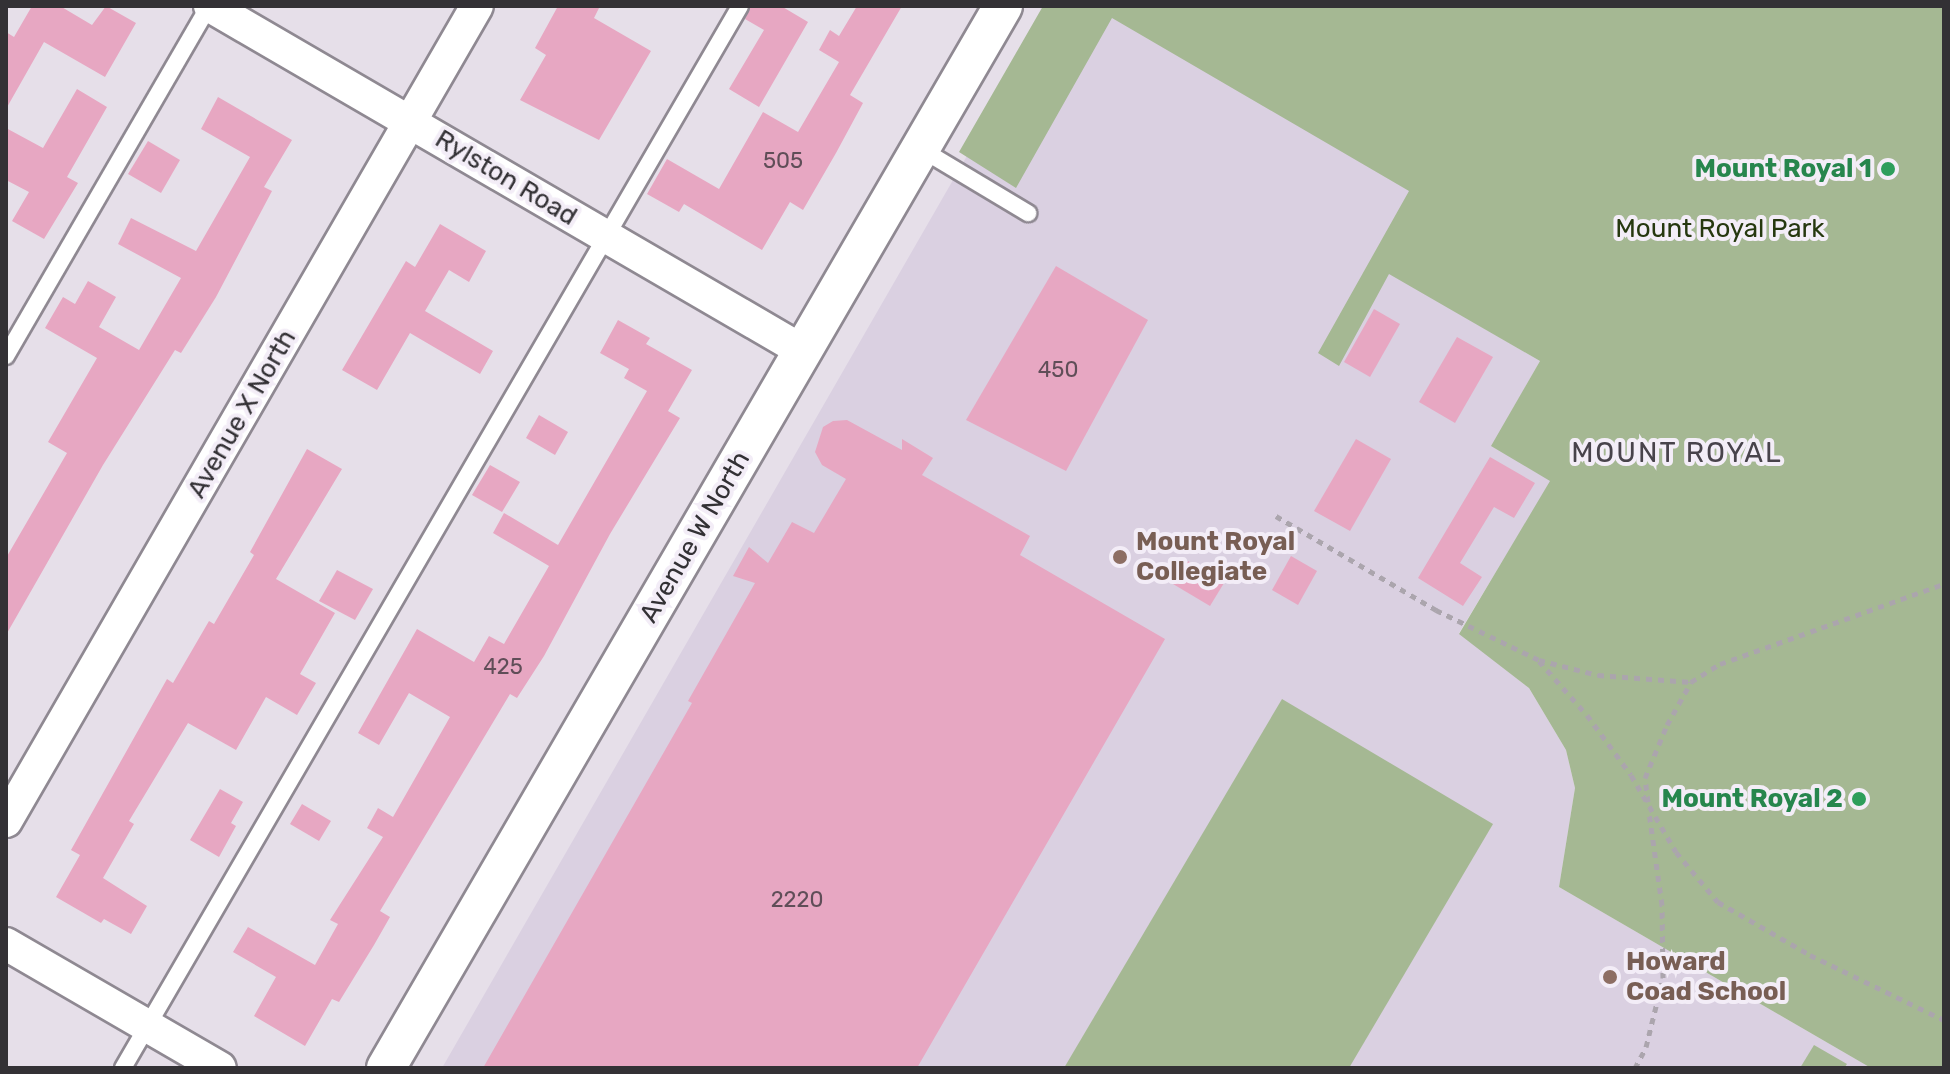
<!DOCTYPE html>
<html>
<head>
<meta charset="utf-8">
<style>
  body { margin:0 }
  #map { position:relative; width:1950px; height:1074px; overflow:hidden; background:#e6dfe9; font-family:Rubik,sans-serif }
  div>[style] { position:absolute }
  .built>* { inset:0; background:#dad0e1 }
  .green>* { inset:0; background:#a5b893 }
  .building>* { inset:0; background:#e7a7c2 }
  .path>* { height:5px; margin-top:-2.5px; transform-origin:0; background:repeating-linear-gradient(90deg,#aba5ad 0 6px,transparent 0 12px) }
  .roads { filter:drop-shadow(2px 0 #8f8992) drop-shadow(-2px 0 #8f8992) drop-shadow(0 2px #8f8992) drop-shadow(0 -2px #8f8992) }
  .service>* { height:16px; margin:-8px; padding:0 8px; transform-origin:8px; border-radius:8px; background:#fff }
  .minor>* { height:32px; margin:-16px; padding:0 16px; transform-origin:16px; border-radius:16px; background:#fff }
  .tertiary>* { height:38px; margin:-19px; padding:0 19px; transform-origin:19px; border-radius:19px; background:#fff }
  .dots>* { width:22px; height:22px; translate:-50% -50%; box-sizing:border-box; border:4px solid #f3edf7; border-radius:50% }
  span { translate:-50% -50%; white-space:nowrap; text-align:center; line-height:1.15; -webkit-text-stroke:8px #f3edf7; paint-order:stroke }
  .number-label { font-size:22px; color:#604e58 }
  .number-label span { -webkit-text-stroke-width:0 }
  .leisure-label { font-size:26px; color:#27864d; font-weight:700 }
  .right { translate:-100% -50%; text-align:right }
  .street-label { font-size:26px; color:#333135 }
  .park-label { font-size:26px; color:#26380f }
  .education-label { font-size:26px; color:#785e54; font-weight:700 }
  .left { translate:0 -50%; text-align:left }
  .neighbourhood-label { font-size:28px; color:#48434b; letter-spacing:2px }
  .frame { position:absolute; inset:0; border:8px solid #333135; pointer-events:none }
</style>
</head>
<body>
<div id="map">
  <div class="built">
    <div style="clip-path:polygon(1111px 12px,1417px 188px,1389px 273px,1540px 361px,1492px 446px,1551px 481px,1459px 633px,1529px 688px,1566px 750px,1575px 788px,1559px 887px,1871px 1068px,442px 1068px,968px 154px)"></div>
  </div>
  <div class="green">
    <div style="clip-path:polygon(1043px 6px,1944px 6px,1944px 1068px,1871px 1068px,1559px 887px,1575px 788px,1566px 750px,1529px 688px,1459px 634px,1550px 481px,1491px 446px,1540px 361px,1389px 274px,1339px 366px,1318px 353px,1409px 191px,1112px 18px,1016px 188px,959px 152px)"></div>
    <div style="clip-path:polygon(1282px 699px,1493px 824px,1349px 1068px,1064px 1068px)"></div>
    <div style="clip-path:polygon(1814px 1045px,1847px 1064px,1844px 1068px,1800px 1068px)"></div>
  </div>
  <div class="building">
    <div style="clip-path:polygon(32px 6px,60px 6px,92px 25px,106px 6px,136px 23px,105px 77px,44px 42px,6px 109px,6px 32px,14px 37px)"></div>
    <div style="clip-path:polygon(558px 6px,600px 6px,594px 18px,651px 51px,599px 140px,520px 100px,546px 55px,535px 48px)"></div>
    <div style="clip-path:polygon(751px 6px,781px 6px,808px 22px,759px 107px,729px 89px,764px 30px,745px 19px)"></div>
    <div style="clip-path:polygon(857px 6px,902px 6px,850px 95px,863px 103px,836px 153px,803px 210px,790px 202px,762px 250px,684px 204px,679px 212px,647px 194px,667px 159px,719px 189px,763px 112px,798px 132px,839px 62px,819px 50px,830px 30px,839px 36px)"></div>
    <div style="clip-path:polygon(77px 89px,107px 107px,67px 177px,78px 183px,44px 239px,12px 221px,29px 192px,6px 180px,6px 128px,43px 148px)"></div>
    <div style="clip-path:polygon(218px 97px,292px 140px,264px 187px,272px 191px,216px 297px,181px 353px,175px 350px,103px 465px,6px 635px,6px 558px,67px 453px,48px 442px,97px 358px,45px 328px,63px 297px,75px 304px,88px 281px,116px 297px,99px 327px,139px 350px,181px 278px,118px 244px,131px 218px,196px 251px,250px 157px,201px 129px)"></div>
    <div style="clip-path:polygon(148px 141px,180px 160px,161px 193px,128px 174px)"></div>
    <div style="clip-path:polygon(440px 224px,486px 251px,469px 282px,449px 270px,425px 311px,493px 351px,480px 374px,410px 333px,377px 390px,342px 370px,406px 261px,415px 267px)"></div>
    <div style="clip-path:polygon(1056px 266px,1148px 320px,1066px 471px,966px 420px)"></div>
    <div style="clip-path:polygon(1374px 309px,1400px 324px,1370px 377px,1344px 362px)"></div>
    <div style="clip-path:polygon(618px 320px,650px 338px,646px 344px,692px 370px,668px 411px,680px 418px,610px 534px,544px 656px,517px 698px,510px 694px,404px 871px,380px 911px,390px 917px,374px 945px,339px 1002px,332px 999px,305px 1046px,254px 1016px,276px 977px,233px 952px,248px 927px,315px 965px,338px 924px,330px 920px,383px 837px,367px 828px,378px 808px,393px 817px,450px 717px,409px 693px,379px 745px,358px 733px,417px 629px,474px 662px,489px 636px,504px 644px,549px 566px,493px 533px,504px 513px,558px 545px,647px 391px,624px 378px,629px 369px,600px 353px)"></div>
    <div style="clip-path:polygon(1457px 337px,1493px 357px,1455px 423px,1419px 402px)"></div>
    <div style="clip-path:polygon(539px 415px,568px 432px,555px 455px,526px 438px)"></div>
    <div style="clip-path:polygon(847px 420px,902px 450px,902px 439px,933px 458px,922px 475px,1030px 536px,1020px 555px,1165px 639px,917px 1068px,483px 1068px,692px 703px,688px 701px,755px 583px,733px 576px,749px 547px,768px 563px,792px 522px,814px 533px,846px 479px,822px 465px,815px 452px,823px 427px,833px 421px)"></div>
    <div style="clip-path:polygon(1356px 439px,1391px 459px,1350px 531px,1314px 511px)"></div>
    <div style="clip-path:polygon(307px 449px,342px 469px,276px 579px,335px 613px,300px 674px,316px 683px,297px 715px,266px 697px,236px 750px,188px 723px,129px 821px,134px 824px,103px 878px,147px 906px,131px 934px,104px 919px,101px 923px,56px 897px,80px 855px,71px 850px,167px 679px,173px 683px,209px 621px,214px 624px,254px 555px,250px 552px)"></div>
    <div style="clip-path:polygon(1490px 457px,1535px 483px,1514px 518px,1494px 507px,1460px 563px,1482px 577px,1463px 606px,1418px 578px)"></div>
    <div style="clip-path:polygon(490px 465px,520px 482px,502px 512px,472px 495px)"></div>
    <div style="clip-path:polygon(1291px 556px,1317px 571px,1298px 605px,1272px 590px)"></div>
    <div style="clip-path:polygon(1188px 561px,1224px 583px,1210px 606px,1173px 584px)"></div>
    <div style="clip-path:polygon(337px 570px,373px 589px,355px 620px,319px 601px)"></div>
    <div style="clip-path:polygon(220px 789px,243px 802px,231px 823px,236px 826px,219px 857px,190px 840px)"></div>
    <div style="clip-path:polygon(302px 804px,331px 821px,319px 841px,290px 824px)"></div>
  </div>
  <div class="path">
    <div style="left:1276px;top:516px;width:186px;rotate:30.4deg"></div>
    <div style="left:1436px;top:610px;width:114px;rotate:25.9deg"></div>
    <div style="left:1539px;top:660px;width:61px;rotate:14.3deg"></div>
    <div style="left:1598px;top:675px;width:93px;rotate:4.3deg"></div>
    <div style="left:1691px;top:682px;width:34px;rotate:-32deg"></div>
    <div style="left:1720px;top:664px;width:238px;rotate:-19.7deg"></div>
    <div style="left:1539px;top:661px;width:72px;rotate:48.4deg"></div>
    <div style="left:1587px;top:715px;width:74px;rotate:53.7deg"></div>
    <div style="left:1631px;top:775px;width:89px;rotate:59.7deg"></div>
    <div style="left:1676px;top:852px;width:65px;rotate:50deg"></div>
    <div style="left:1718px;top:902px;width:106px;rotate:29.9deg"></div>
    <div style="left:1810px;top:955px;width:149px;rotate:25.9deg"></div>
    <div style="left:1648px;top:802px;width:24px;rotate:-97deg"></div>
    <div style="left:1645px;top:778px;width:57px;rotate:-67.5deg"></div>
    <div style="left:1667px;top:725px;width:49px;rotate:-60.8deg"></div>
    <div style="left:1635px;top:1068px;width:24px;rotate:-62deg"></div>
    <div style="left:1646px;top:1047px;width:71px;rotate:-76.2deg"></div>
    <div style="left:1663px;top:978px;width:73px;rotate:-90.8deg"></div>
    <div style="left:1662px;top:905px;width:94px;rotate:-98deg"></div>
  </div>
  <div class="roads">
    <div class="service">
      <div style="left:921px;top:149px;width:125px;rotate:30.9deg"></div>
      <div style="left:6px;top:356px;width:405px;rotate:-59.9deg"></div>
      <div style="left:123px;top:1068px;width:1228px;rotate:-59.84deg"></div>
    </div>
    <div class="minor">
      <div style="left:210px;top:6px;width:686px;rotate:30.19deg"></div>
      <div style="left:6px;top:821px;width:941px;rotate:-59.98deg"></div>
      <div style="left:6px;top:944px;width:247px;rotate:30.1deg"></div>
    </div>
    <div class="tertiary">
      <div style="left:386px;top:1068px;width:1228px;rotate:-59.84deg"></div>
    </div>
  </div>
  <div class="dots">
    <div style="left:1888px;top:169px;background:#2e9e5b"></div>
    <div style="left:1120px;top:557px;background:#8d6e63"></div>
    <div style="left:1859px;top:799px;background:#2e9e5b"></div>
    <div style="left:1610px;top:977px;background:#8d6e63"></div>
  </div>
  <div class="number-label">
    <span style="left:783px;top:161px">505</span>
    <span style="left:1058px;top:370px">450</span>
    <span style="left:503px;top:667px">425</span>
    <span style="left:797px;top:900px">2220</span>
  </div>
  <div class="leisure-label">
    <span class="right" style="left:1872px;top:169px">Mount Royal 1</span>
    <span class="right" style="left:1843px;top:799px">Mount Royal 2</span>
  </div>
  <div class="street-label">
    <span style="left:506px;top:178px;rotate:31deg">Rylston Road</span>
    <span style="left:242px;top:414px;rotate:-60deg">Avenue X North</span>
    <span style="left:695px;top:537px;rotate:-60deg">Avenue W North</span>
  </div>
  <div class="park-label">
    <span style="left:1720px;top:229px">Mount Royal Park</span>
  </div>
  <div class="education-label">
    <span class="left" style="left:1136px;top:557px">Mount Royal<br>Collegiate</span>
    <span class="left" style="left:1626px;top:977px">Howard<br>Coad School</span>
  </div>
  <div class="neighbourhood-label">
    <span style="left:1677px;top:453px">MOUNT ROYAL</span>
  </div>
  <div class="frame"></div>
</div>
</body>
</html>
